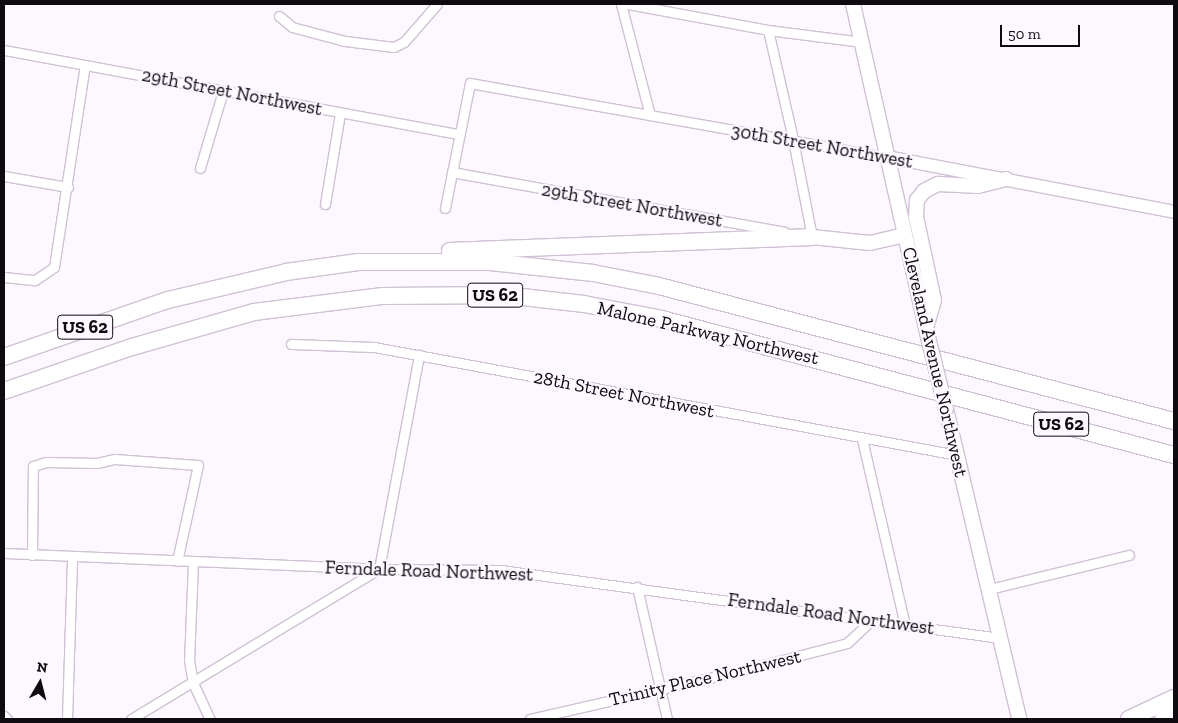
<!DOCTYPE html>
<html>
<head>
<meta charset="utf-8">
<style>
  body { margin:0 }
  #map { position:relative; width:1178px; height:723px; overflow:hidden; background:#fdf7ff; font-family:"Zilla Slab",serif }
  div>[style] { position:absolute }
  .roads { filter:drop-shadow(1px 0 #d0c1d4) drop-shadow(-1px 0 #d0c1d4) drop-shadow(0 1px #d0c1d4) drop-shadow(0 -1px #d0c1d4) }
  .street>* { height:9px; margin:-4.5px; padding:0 4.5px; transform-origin:4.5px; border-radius:4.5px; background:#fff }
  .secondary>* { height:12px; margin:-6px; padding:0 6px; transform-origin:6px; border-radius:6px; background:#fff }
  .primary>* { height:14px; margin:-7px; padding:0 7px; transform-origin:7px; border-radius:7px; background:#fff }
  .highway>* { height:16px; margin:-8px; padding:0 8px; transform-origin:8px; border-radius:8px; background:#fff }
  .bridges { filter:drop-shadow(1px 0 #d0c1d4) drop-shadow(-1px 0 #d0c1d4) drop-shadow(0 1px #d0c1d4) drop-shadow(0 -1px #d0c1d4) }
  .primary-bridge>* { height:14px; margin:-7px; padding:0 7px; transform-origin:7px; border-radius:7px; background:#fff }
  span { translate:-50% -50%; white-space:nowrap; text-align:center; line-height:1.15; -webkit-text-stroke:4.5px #fdf7ff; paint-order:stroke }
  .shield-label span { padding:1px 4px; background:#fdf7ff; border:1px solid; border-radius:4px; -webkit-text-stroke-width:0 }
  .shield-label { font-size:18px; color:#0e0a10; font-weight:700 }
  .street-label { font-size:19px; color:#0e0a10 }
  .frame { position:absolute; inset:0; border:5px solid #0e0a10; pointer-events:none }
  .north { position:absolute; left:15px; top:658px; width:50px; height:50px; -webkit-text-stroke:4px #fdf7ff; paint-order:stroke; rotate:8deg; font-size:14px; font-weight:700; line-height:20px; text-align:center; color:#0e0a10 }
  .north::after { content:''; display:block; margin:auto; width:18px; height:22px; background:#0e0a10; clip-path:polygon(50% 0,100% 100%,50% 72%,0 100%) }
  .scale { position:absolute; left:1000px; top:25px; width:80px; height:22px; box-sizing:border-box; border:2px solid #0e0a10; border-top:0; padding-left:6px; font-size:15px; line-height:18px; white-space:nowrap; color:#0e0a10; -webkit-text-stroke:4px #fdf7ff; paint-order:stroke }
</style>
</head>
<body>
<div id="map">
  <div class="roads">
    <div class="street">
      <div style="left:621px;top:4px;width:115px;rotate:75.4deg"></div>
      <div style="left:628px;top:4px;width:142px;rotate:10.5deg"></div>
      <div style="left:768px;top:30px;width:95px;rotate:7.3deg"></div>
      <div style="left:279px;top:16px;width:17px;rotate:40deg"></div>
      <div style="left:292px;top:27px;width:55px;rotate:14.8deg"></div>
      <div style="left:345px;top:41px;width:49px;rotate:7deg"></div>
      <div style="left:394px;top:47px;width:11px;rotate:-27deg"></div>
      <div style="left:404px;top:42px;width:50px;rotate:-49deg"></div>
      <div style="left:768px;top:30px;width:108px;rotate:77.1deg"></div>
      <div style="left:792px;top:135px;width:104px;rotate:78.9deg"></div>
      <div style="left:812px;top:237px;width:2px;rotate:180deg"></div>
      <div style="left:4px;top:50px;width:463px;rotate:10.5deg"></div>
      <div style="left:200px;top:168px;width:80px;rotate:-73.4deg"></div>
      <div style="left:452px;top:172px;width:337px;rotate:10.2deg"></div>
      <div style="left:4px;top:176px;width:65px;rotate:9.8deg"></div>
      <div style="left:325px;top:204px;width:92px;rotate:-80.6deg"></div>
      <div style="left:445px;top:208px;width:127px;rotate:-78.7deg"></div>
      <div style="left:470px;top:83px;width:424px;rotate:10.1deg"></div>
      <div style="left:4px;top:277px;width:31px;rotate:6deg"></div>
      <div style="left:35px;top:280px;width:23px;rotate:-34deg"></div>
      <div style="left:54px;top:267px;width:204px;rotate:-81.3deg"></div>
      <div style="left:291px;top:344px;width:83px;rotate:2.1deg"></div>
      <div style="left:374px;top:347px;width:593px;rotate:10.49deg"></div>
      <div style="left:862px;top:439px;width:191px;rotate:77deg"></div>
      <div style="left:4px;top:553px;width:375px;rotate:2.4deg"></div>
      <div style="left:379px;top:569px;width:122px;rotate:0.5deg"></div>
      <div style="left:501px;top:570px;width:504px;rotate:7.76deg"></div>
      <div style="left:32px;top:555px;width:89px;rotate:-89.4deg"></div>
      <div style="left:33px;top:466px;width:14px;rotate:-17deg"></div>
      <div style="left:46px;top:462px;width:51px;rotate:1.1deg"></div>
      <div style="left:97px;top:463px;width:18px;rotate:-13deg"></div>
      <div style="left:115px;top:459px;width:83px;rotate:4.1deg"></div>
      <div style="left:198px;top:465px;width:98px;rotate:102.3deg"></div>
      <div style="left:193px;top:562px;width:98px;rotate:92.3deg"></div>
      <div style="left:189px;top:660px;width:23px;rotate:80deg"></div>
      <div style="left:193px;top:683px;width:40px;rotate:65deg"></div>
      <div style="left:637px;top:587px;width:135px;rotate:77.2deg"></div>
      <div style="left:989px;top:589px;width:144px;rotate:-13.7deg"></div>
      <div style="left:4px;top:716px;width:4px;rotate:45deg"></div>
      <div style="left:67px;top:719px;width:163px;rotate:-88.2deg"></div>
      <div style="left:131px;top:719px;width:290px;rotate:-31.2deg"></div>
      <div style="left:379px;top:569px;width:218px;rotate:-79.4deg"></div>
      <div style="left:530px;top:719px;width:211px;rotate:-12.9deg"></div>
      <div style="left:736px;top:672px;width:115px;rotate:-14.6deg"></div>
      <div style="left:847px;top:643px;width:34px;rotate:-43deg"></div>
    </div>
    <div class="secondary">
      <div style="left:887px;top:157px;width:292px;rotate:10.8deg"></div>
    </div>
    <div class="primary">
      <div style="left:853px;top:4px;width:345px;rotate:77.3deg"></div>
      <div style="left:812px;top:237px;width:58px;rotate:5.9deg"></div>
      <div style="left:870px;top:243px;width:35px;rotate:-13deg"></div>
      <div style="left:926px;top:328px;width:29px;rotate:-74deg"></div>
      <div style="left:934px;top:300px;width:85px;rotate:-102.2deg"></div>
      <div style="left:916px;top:217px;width:17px;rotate:-87deg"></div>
      <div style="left:917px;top:200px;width:11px;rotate:-52deg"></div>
      <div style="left:924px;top:191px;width:16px;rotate:-27deg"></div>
      <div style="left:938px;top:184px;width:40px;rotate:2.9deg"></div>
      <div style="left:978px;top:186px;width:29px;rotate:-14deg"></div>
      <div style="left:946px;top:409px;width:318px;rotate:76.7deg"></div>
    </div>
    <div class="highway">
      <div style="left:450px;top:251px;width:362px;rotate:-2.2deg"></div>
      <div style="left:4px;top:357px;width:174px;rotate:-19.2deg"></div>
      <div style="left:168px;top:300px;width:121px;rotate:-13.3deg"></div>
      <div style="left:286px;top:272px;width:73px;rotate:-7.9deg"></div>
      <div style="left:358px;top:262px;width:132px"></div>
      <div style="left:490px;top:262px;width:104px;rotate:6.1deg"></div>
      <div style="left:593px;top:273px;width:67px;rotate:11.1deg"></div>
      <div style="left:659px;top:286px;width:532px;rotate:14.69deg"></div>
      <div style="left:4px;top:391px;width:135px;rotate:-19deg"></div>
      <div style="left:132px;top:347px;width:127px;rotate:-16deg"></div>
      <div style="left:254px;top:312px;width:130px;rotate:-7.1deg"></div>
      <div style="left:383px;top:296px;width:121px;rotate:-0.5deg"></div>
      <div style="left:504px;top:295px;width:81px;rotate:6.4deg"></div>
      <div style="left:584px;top:304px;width:79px;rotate:10.9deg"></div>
      <div style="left:662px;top:319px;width:530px;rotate:14.88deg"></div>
      <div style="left:1129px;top:719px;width:50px;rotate:-25deg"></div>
      <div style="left:1163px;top:719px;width:12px;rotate:-24deg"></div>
    </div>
  </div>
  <div class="bridges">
    <div class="primary-bridge">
      <div style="left:929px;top:341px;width:70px;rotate:76deg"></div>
    </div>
  </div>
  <div class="shield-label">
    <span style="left:495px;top:295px">US 62</span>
    <span style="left:85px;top:327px">US 62</span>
    <span style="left:1061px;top:424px">US 62</span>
  </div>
  <div class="street-label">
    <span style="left:232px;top:92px;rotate:11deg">29th Street Northwest</span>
    <span style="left:822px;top:146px;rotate:10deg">30th Street Northwest</span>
    <span style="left:632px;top:205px;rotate:10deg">29th Street Northwest</span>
    <span style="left:708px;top:333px;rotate:13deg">Malone Parkway Northwest</span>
    <span style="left:935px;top:362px;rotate:77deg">Cleveland Avenue Northwest</span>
    <span style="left:624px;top:394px;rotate:11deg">28th Street Northwest</span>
    <span style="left:429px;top:571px;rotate:2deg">Ferndale Road Northwest</span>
    <span style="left:831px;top:614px;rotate:8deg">Ferndale Road Northwest</span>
    <span style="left:705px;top:678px;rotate:-13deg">Trinity Place Northwest</span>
  </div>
  <div class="frame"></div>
  <div class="north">N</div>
  <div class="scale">50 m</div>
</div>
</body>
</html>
